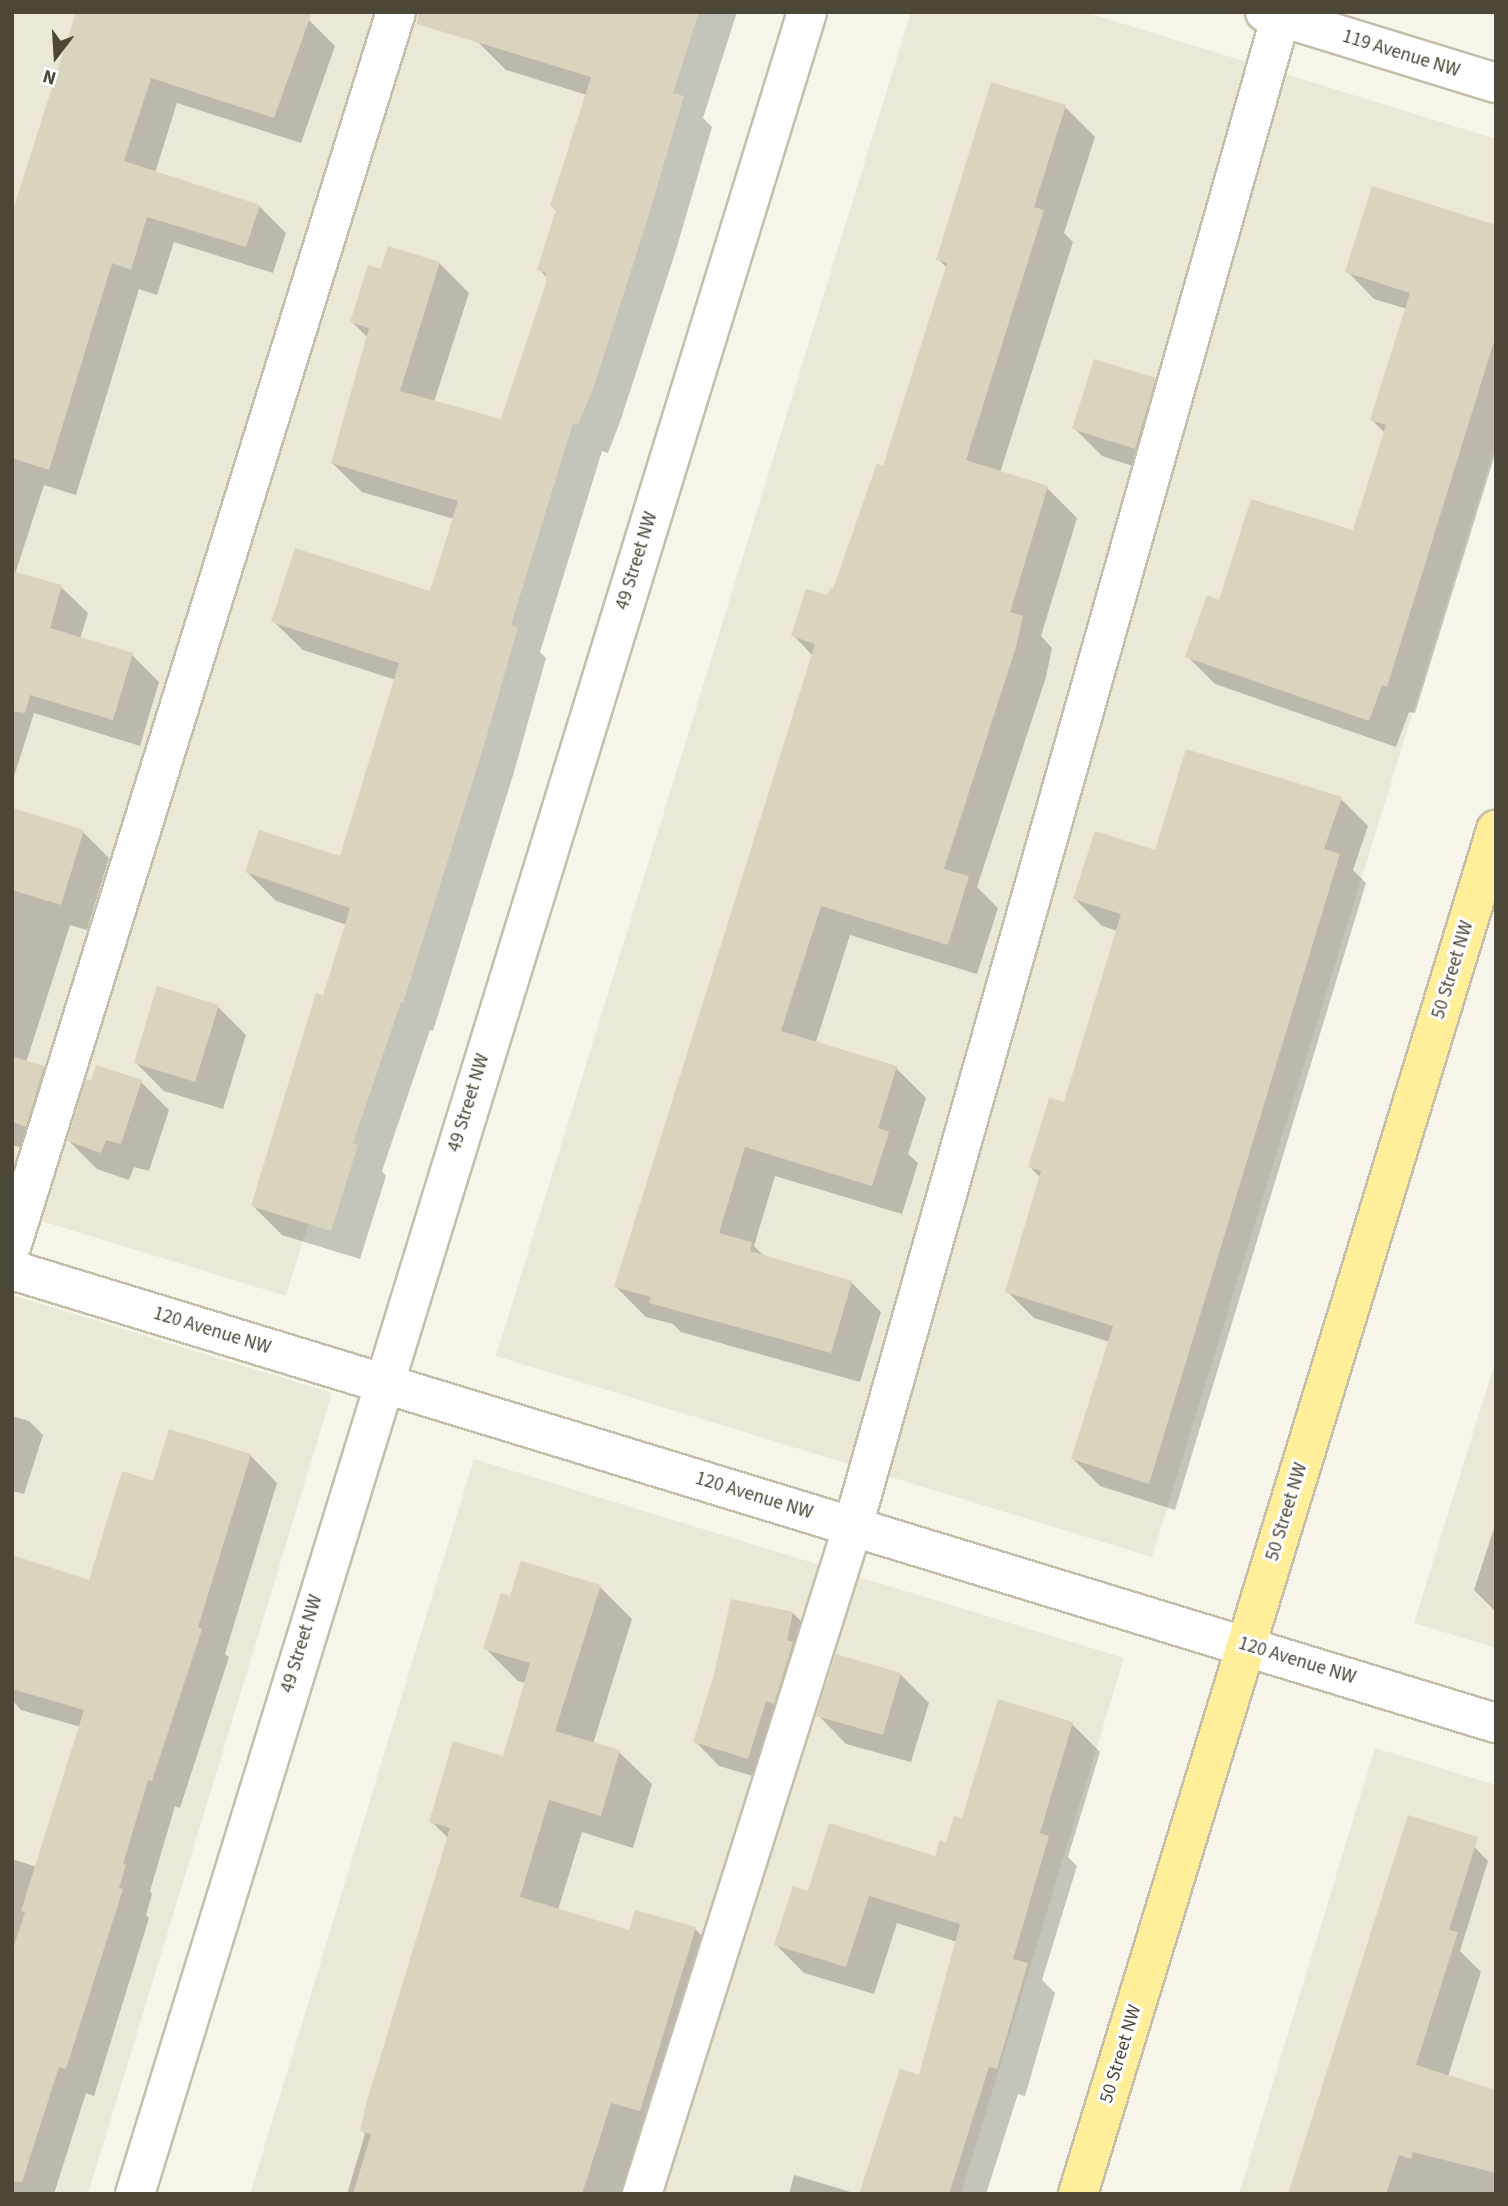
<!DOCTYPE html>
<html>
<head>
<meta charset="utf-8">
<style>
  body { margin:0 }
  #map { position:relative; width:1508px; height:2206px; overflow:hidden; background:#f7f5ea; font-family:"Source Sans 3",sans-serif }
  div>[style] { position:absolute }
  .residential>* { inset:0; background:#ebe8d8 }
  .shadow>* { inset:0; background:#0003 }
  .building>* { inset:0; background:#dad3be }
  .roads { filter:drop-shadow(2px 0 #c4beab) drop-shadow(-2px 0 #c4beab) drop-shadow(0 2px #c4beab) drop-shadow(0 -2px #c4beab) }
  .minor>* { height:38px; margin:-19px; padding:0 19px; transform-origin:19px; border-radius:19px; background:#fff }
  .major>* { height:38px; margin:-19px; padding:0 19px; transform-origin:19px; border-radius:19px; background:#ffef9b }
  span { translate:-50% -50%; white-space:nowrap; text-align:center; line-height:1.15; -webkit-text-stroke:6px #fff; paint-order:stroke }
  .street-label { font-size:19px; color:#4c4737 }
  .frame { position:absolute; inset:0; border:14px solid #4c4737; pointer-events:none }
  .north { position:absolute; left:21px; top:21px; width:70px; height:70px; -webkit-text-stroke:5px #fff; paint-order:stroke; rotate:197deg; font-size:19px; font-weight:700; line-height:28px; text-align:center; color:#4c4737 }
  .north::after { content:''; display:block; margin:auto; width:24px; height:32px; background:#4c4737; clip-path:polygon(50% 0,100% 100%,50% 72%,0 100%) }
</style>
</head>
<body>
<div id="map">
  <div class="residential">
    <div style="clip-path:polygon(12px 12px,683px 12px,286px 1296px,12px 1212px)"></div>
    <div style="clip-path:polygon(911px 12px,1085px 12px,1496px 139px,1496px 443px,1152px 1557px,496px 1356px)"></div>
    <div style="clip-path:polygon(12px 1295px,332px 1393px,88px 2194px,12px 2194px)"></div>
    <div style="clip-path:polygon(1496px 1359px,1496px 1648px,1414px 1623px)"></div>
    <div style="clip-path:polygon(474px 1459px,1124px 1658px,961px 2194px,250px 2194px)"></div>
    <div style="clip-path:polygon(1375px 1748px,1496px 1785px,1496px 2194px,1239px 2194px)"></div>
  </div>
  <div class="shadow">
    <div style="clip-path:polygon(486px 12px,737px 12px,703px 118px,712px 127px,676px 250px,621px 419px,608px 453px,602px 451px,540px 652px,546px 658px,514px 772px,433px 1031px,430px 1030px,382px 1171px,386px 1176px,360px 1259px,282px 1235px,253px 1206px,347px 925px,276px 901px,247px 872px,341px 858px,396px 680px,303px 650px,273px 621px,431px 593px,454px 519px,362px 492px,332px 463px,368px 338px,352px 322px,382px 271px,390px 248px,440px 264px,469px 293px,434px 402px,502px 421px,548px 279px,539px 269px,557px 212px,552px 206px,587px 95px,506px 70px,477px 41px)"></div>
    <div style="clip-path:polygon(309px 20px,335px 46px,301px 143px,177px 103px,155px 173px,259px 206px,286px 233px,273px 273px,174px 242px,157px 295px,139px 289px,76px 495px,44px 485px,15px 574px,61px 587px,88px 613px,80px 639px,132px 655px,159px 682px,140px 746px,34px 713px,12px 783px,12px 332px,60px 70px)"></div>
    <div style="clip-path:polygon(1065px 107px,1095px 137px,1064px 233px,1073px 242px,1000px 473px,1047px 488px,1077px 518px,1041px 636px,1052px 648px,1046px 677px,977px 887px,998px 908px,977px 974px,850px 935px,816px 1042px,896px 1068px,926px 1098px,908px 1154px,918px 1163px,902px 1214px,775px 1176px,754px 1246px,765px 1257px,851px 1282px,881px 1312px,860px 1382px,681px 1332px,673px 1324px,646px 1317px,616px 1287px,813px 656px,793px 635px,834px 591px,885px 468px,947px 268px,938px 259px)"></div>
    <div style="clip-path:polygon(1496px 231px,1496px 451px,1415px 713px,1409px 712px,1396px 747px,1215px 684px,1187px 656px,1220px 602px,1354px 532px,1385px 433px,1372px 420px,1407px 309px,1374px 299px,1347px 271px)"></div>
    <div style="clip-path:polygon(1155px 380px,1183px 408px,1163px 476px,1102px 456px,1074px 428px)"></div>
    <div style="clip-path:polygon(1187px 752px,1341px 799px,1368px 826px,1353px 870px,1366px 883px,1175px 1510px,1100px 1486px,1073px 1459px,1110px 1342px,1034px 1318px,1007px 1291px,1041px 1178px,1030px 1167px,1065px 1105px,1118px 931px,1102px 926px,1075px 899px,1157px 852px)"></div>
    <div style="clip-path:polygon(12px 810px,83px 832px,109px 858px,87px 930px,70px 925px,26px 1063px,44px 1068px,70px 1094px,33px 1151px,12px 1145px)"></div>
    <div style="clip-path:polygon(218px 1007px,246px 1035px,223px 1109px,164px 1091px,136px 1063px)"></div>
    <div style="clip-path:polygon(141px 1082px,169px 1110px,149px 1171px,134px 1167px,129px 1180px,97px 1169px,69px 1141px)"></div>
    <div style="clip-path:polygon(12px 1416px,29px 1421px,43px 1435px,24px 1494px,12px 1491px)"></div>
    <div style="clip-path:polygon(250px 1455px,277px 1483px,225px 1654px,229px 1657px,180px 1808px,175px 1806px,150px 1891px,152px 1894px,146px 1915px,149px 1918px,94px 2096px,86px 2093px,54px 2194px,12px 2194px,12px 1859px,37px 1867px,81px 1727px,21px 1710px,12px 1700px,12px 1557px,90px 1582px,155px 1483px)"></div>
    <div style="clip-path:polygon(1496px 1522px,1496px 1612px,1474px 1590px)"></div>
    <div style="clip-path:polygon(600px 1587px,632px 1619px,593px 1744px,619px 1752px,652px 1784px,633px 1848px,582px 1832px,558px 1910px,630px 1933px,695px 1929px,727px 1961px,625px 2194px,347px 2194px,365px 2134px,362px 2130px,448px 1838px,431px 1821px,504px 1758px,526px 1683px,518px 1681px,485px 1648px,511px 1598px)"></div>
    <div style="clip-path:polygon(793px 1613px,817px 1638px,773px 1782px,719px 1766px,695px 1741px)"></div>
    <div style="clip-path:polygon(900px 1674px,929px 1703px,911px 1762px,846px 1744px,818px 1715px)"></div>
    <div style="clip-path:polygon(1072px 1724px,1100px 1752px,1068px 1857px,1077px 1866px,1042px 1980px,1055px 1993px,1025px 2096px,1018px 2094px,986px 2194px,862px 2194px,920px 2077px,957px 1942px,897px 1923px,874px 1994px,804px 1973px,776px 1945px,809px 1893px,937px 1858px,963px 1820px)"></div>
    <div style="clip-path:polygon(1461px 1833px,1488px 1861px,1460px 1951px,1481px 1972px,1445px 2086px,1496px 2123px,1496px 2194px,1291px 2194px)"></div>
    <div style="clip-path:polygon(794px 2175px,854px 2193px,854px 2194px,789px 2194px)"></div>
  </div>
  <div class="building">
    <div style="clip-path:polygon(76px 12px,312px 12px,274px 118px,151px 78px,124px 161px,260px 205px,246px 247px,147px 217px,131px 270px,112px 263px,49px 470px,12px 458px,12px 213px)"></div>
    <div style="clip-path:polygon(419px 12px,699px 12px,673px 93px,684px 96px,647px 221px,593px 389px,578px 425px,573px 423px,511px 625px,518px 627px,485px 742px,403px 1003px,401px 1002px,353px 1143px,358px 1145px,331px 1231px,251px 1206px,316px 993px,323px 996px,350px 908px,245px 872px,259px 830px,340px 856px,399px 663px,271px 622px,295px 548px,430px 591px,458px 501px,331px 463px,369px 328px,350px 322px,368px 265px,381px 269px,388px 246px,440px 262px,400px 391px,501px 419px,546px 283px,546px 273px,537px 270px,556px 209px,550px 206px,591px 77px,417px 24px)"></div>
    <div style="clip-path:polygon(991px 82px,1066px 105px,1034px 207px,1044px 210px,966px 460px,1048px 486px,1010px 612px,1023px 616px,1016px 647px,944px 869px,969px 876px,948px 945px,821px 906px,781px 1031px,897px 1066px,878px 1128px,889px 1132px,872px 1186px,745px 1147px,719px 1233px,752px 1242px,750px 1251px,852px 1281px,831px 1353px,649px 1303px,651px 1297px,614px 1287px,815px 644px,791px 636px,806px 589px,827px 595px,830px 588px,833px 589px,877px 463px,883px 466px,947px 263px,936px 260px)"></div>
    <div style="clip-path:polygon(1372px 186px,1496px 225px,1496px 335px,1387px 687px,1382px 685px,1369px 721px,1185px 657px,1207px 595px,1219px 600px,1251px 499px,1353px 530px,1386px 425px,1370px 420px,1410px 293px,1345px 272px)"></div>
    <div style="clip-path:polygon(1094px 359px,1156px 378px,1135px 449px,1072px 429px)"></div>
    <div style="clip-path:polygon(12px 571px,62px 585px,50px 628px,133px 653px,113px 720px,30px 695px,25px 713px,12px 711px)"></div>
    <div style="clip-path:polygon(1186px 749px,1342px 797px,1324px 849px,1340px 854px,1149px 1484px,1071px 1459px,1113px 1326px,1005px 1292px,1041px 1171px,1028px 1167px,1049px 1098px,1064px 1102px,1121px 914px,1073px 899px,1095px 831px,1155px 850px)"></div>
    <div style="clip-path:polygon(12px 808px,84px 830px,61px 905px,12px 890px)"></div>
    <div style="clip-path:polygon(157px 986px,219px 1005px,195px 1082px,134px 1063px)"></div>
    <div style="clip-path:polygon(12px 1056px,44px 1066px,26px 1127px,12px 1122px)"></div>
    <div style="clip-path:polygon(96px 1065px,142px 1080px,121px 1144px,106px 1140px,101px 1153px,67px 1141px,86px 1079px,91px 1080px)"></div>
    <div style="clip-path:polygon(169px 1429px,251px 1454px,198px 1627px,202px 1629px,152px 1781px,148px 1780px,123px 1864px,126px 1865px,119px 1888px,123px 1889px,66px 2069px,59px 2067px,22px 2182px,12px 2181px,12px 1952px,25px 1912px,21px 1911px,84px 1710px,12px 1689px,12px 1555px,89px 1580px,122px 1471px,153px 1481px)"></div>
    <div style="clip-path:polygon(521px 1561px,601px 1585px,555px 1731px,620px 1750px,601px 1816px,549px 1800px,520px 1897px,629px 1930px,635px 1910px,696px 1927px,640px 2111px,611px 2103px,582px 2194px,353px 2194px,371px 2134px,360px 2131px,366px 2104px,450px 1828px,429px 1822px,453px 1741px,503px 1756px,530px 1663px,483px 1649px,501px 1593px,510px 1596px)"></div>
    <div style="clip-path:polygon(731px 1599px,793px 1612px,787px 1640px,793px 1642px,774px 1704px,766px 1701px,748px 1759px,693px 1742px,713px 1678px)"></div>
    <div style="clip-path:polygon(836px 1654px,901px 1673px,883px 1735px,816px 1716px)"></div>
    <div style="clip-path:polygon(998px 1699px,1073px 1722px,1040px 1833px,1049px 1836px,1013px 1959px,1028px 1963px,997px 2069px,989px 2067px,949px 2194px,859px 2194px,900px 2069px,919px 2075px,960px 1924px,869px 1896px,846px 1967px,774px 1945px,793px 1886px,808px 1891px,829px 1823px,935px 1856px,940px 1840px,946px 1842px,954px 1816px,962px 1818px)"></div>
    <div style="clip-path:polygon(1408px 1815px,1478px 1837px,1449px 1930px,1458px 1932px,1416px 2065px,1496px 2090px,1496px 2173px,1413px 2152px,1411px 2159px,1399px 2155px,1386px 2194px,1288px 2194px)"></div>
  </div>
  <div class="roads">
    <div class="minor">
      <div style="left:1265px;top:12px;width:242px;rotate:17.1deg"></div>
      <div style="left:12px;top:1244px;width:1290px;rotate:-72.69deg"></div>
      <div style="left:12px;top:1270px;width:1552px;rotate:16.98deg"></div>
      <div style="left:135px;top:2194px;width:2283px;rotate:-72.88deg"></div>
      <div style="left:642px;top:2194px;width:701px;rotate:-72.47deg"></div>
      <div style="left:853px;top:1526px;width:1574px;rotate:-74.18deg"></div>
    </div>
    <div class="major">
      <div style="left:1078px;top:2194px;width:1427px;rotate:-72.96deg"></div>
    </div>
  </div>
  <div class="street-label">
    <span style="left:1401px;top:54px;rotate:17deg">119 Avenue NW</span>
    <span style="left:637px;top:561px;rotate:-73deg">49 Street NW</span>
    <span style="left:1453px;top:970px;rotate:-73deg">50 Street NW</span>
    <span style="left:469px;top:1103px;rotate:-73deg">49 Street NW</span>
    <span style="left:212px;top:1331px;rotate:17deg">120 Avenue NW</span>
    <span style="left:754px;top:1496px;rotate:17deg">120 Avenue NW</span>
    <span style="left:1287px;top:1512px;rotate:-73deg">50 Street NW</span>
    <span style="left:302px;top:1644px;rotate:-73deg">49 Street NW</span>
    <span style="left:1297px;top:1661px;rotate:17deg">120 Avenue NW</span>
    <span style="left:1121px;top:2054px;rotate:-73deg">50 Street NW</span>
  </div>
  <div class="frame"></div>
  <div class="north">N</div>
</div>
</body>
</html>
